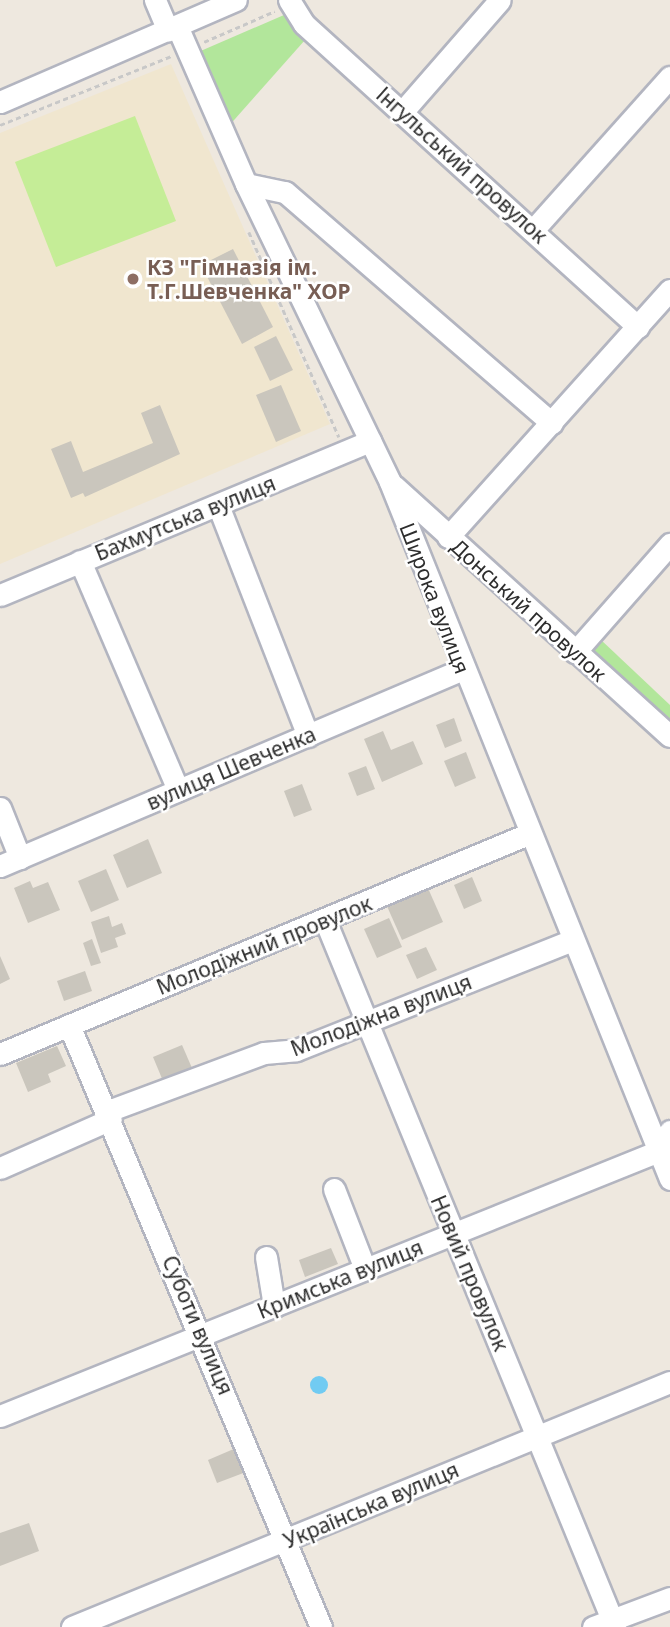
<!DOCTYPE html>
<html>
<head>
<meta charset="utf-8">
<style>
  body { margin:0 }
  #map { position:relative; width:670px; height:1627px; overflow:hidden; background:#eee8df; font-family:"Noto Sans",sans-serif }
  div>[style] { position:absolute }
  .education>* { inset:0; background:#f0e6cf }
  .green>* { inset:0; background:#b2e69b }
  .pitch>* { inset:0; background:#c5ed97 }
  .water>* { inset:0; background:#71cbf2 }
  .round { border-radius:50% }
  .building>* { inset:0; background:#cac6bd }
  .path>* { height:2.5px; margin-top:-1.25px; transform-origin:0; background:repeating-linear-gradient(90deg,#c8c8c8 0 5px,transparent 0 8.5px) }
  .roads { filter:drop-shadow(2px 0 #b3b5c0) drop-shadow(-2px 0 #b3b5c0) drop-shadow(0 2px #b3b5c0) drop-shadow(0 -2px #b3b5c0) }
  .minor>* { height:21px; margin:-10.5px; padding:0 10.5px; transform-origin:10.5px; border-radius:10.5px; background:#fff }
  .dots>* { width:19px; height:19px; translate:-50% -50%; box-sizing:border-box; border:4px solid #fff; border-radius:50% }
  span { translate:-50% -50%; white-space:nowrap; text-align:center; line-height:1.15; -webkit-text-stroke:5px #fff; paint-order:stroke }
  .street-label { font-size:21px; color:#2d2d2d }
  .education-label { font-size:21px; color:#785e54; font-weight:700 }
  .left { translate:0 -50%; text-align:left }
</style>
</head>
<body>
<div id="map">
  <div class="education">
    <div style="clip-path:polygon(171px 64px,330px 424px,0 564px,0 133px)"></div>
  </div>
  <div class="green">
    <div style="clip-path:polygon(284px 15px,305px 40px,227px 128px,196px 53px)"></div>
    <div style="clip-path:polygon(600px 639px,670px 705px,670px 726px,588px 651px)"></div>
  </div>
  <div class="pitch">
    <div style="clip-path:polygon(135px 116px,176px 221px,56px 267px,15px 162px)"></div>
  </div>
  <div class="water">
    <div class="round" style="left:310px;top:1376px;width:18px;height:18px"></div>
  </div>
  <div class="building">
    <div style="clip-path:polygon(233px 249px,273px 327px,242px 344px,201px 265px)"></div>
    <div style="clip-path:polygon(276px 336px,293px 370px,270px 381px,254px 347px)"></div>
    <div style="clip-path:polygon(281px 385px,301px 431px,276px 442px,256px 395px)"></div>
    <div style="clip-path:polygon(160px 405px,180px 454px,85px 497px,83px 493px,71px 498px,51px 449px,71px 441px,83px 472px,153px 443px,141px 413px)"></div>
    <div style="clip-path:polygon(454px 718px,462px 741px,445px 748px,436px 725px)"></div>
    <div style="clip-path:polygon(383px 731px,391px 750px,413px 741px,423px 764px,382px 782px,364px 739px)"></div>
    <div style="clip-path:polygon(466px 752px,476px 778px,455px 787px,444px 761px)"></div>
    <div style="clip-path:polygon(366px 766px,375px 789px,357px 796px,348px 773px)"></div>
    <div style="clip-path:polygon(302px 784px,312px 810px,294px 817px,284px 791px)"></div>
    <div style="clip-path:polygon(148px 839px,162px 873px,127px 888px,113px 855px)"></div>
    <div style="clip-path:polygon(106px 869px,119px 900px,91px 912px,78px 881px)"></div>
    <div style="clip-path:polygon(472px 877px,482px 901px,464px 909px,454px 885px)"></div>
    <div style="clip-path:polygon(30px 881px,33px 888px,48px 882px,60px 910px,28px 923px,14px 888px)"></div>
    <div style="clip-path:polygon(427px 886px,443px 922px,402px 940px,386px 904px)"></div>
    <div style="clip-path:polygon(109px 916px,112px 927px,122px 923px,126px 934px,115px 938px,118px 947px,101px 953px,91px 922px)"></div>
    <div style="clip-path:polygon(389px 918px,402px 947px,377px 958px,364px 929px)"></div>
    <div style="clip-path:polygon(92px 939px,101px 963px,91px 966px,83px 943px)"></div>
    <div style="clip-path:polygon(426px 947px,437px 970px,417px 979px,406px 955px)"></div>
    <div style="clip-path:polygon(0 956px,10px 979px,0 984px)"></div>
    <div style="clip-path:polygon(85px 971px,92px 991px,64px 1001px,57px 981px)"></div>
    <div style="clip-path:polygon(182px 1045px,192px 1068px,163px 1081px,153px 1057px)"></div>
    <div style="clip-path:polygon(57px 1046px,66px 1066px,48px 1074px,51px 1082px,28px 1092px,16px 1063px)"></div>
    <div style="clip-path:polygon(331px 1248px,338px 1264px,305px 1277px,299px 1260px)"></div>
    <div style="clip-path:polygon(236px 1448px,246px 1472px,217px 1483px,208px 1460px)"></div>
    <div style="clip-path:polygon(29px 1523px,39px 1551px,0 1566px,0 1533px)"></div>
  </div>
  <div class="path">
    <div style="left:204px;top:42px;width:77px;rotate:-23.6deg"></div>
    <div style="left:0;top:125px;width:185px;rotate:-21.9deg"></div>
    <div style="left:249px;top:232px;width:224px;rotate:66.3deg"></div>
  </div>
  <div class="roads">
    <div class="minor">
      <div style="left:155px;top:0;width:33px;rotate:67deg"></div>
      <div style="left:289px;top:0;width:28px;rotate:58deg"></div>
      <div style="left:304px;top:24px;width:451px;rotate:42.2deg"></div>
      <div style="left:177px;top:26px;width:172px;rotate:66.4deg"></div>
      <div style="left:246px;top:184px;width:331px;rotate:64.2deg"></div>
      <div style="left:390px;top:482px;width:751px;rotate:68.11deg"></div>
      <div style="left:0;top:102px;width:257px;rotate:-23.4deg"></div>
      <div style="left:403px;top:111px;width:147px;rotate:-48.9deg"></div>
      <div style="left:246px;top:184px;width:40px;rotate:12deg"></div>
      <div style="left:285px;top:192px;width:353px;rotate:40.9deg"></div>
      <div style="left:534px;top:229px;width:204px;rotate:-48.2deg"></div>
      <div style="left:394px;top:486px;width:372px;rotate:42.2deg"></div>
      <div style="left:218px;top:505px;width:248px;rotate:68.7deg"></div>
      <div style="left:448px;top:537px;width:332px;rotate:-48.1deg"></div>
      <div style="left:80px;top:561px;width:249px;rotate:66.8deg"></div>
      <div style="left:0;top:595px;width:401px;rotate:-22.6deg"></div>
      <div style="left:575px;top:652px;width:144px;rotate:-48.7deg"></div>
      <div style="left:0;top:808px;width:54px;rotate:68.2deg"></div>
      <div style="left:0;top:866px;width:503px;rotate:-23.05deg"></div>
      <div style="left:325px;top:920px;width:764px;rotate:67.7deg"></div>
      <div style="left:69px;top:1025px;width:653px;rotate:67.29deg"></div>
      <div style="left:0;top:1054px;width:572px;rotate:-22.62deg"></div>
      <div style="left:108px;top:1111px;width:166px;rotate:-20.4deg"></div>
      <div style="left:264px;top:1053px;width:32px;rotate:-5deg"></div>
      <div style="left:296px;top:1050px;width:298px;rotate:-21.7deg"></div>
      <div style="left:0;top:1168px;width:121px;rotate:-23.8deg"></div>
      <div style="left:334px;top:1189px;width:86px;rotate:68.8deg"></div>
      <div style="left:266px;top:1257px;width:50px;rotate:80.7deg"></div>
      <div style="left:0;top:1416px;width:710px;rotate:-21.91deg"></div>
      <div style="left:659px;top:1151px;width:23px;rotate:-61deg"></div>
      <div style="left:72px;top:1627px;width:646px;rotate:-22.28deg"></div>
      <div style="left:593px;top:1627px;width:82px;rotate:-20.6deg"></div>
    </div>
  </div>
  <div class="dots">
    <div style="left:133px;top:279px;background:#8d6e63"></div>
  </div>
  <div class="street-label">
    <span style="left:462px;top:165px;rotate:42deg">Інгульський провулок</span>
    <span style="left:185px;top:518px;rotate:-22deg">Бахмутська вулиця</span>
    <span style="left:435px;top:598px;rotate:69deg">Широка вулиця</span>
    <span style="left:529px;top:610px;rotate:42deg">Донський провулок</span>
    <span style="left:231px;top:768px;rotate:-23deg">вулиця Шевченка</span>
    <span style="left:264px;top:945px;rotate:-22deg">Молодіжний провулок</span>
    <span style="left:381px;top:1015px;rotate:-21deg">Молодіжна вулиця</span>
    <span style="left:470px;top:1273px;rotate:67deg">Новий провулок</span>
    <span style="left:340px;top:1279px;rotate:-22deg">Кримська вулиця</span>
    <span style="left:198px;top:1325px;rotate:67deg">Суботи вулиця</span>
    <span style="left:371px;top:1505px;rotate:-23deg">Українська вулиця</span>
  </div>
  <div class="education-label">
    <span class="left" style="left:147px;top:279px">КЗ "Гімназія ім.<br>Т.Г.Шевченка" ХОР</span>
  </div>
</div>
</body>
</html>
